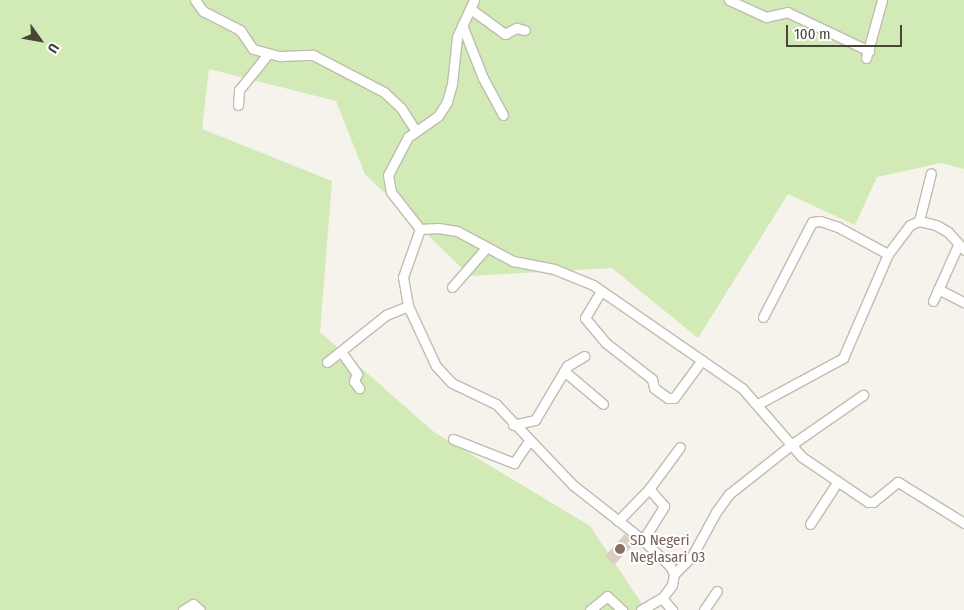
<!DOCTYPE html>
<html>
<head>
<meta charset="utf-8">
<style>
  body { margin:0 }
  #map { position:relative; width:964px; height:610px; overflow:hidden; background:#f6f3ec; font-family:"Fira Sans Condensed",sans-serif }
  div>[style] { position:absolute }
  .green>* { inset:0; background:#d2eab5 }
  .building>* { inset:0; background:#d8cfc1 }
  .roads { filter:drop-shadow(1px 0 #c2bbae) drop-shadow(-1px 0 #c2bbae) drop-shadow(0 1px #c2bbae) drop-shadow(0 -1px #c2bbae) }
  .minor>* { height:9px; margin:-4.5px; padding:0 4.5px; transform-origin:4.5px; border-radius:4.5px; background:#fff }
  .dots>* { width:14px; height:14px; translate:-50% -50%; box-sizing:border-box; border:2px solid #fff; border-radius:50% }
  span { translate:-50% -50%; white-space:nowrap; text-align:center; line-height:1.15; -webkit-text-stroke:4px #fff; paint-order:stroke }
  .education-label { font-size:15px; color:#785e54 }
  .left { translate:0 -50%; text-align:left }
  .north { position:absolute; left:15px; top:15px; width:50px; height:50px; -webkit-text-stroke:4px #fff; paint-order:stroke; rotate:122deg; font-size:14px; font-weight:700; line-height:20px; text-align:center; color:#4b4439 }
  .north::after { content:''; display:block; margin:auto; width:18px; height:22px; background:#4b4439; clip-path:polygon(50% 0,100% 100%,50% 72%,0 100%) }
  .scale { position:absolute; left:786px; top:25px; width:116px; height:22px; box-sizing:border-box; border:2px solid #4b4439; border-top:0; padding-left:6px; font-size:15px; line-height:18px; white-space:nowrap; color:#4b4439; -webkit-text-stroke:4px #fff; paint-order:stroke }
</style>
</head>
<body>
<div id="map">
  <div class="green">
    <div style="clip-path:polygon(0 0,964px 0,964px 169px,941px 163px,877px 177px,855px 225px,788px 194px,698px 338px,612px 268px,470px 276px,365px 174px,336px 101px,209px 69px,202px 129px,332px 181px,320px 332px,434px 432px,590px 526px,646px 610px,0 610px)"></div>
  </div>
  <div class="building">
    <div style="clip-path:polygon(625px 534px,635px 543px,614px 565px,605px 556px)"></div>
  </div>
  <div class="roads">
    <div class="minor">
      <div style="left:195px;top:0;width:14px;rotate:54deg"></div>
      <div style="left:203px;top:11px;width:42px;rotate:27.2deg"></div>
      <div style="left:240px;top:30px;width:23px;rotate:56deg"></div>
      <div style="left:253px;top:49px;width:28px;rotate:15deg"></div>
      <div style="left:280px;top:56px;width:33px;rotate:-2deg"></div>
      <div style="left:313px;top:55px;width:80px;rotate:27.5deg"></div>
      <div style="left:384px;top:92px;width:23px;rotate:43deg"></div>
      <div style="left:401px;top:108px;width:27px;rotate:57deg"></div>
      <div style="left:474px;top:0;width:41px;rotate:114.7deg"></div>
      <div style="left:457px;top:37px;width:47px;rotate:96.1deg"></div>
      <div style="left:452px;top:84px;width:19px;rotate:106deg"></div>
      <div style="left:447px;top:102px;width:17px;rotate:123deg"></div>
      <div style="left:438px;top:116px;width:37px;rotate:145deg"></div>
      <div style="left:408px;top:137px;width:43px;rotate:117.8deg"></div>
      <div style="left:388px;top:175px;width:17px;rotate:80deg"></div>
      <div style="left:391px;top:192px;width:47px;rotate:51.9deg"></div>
      <div style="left:420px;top:229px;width:18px;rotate:-3deg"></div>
      <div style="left:438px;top:228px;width:19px;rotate:9deg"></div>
      <div style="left:457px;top:231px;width:64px;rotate:28.2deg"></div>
      <div style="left:513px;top:261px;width:42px;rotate:11deg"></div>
      <div style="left:554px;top:269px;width:42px;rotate:22.3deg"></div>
      <div style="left:593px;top:285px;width:181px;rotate:34.7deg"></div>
      <div style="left:742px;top:388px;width:91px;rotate:49deg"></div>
      <div style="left:802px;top:457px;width:80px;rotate:34.3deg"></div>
      <div style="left:868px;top:502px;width:5px"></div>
      <div style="left:873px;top:502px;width:32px;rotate:-39deg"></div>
      <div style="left:898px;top:482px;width:78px;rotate:31.8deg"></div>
      <div style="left:729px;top:0;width:41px;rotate:24.7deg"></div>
      <div style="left:766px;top:17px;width:22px;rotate:-13deg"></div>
      <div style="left:787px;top:12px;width:91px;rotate:25.4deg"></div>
      <div style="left:472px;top:10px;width:41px;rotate:36deg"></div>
      <div style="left:505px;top:34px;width:13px;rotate:-29deg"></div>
      <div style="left:516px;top:28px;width:9px;rotate:13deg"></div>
      <div style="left:462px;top:25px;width:57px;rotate:68.4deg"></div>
      <div style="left:483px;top:78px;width:42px;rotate:61.6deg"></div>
      <div style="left:866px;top:58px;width:60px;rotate:-74.6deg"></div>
      <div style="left:238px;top:105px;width:15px;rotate:-86deg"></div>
      <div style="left:239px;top:90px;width:46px;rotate:-51.1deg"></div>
      <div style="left:919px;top:221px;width:49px;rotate:-76deg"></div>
      <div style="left:420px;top:229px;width:51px;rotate:109.5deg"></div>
      <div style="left:403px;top:277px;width:29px;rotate:80deg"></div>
      <div style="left:408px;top:306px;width:66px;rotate:65deg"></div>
      <div style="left:436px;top:366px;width:23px;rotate:47deg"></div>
      <div style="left:452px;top:383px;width:49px;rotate:25.5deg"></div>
      <div style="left:496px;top:404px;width:112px;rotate:46.5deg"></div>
      <div style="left:573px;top:485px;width:89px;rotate:38.2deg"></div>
      <div style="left:643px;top:540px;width:37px;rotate:44deg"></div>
      <div style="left:670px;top:566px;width:9px;rotate:63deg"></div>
      <div style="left:452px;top:287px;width:52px;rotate:-48.9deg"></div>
      <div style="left:938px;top:289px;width:29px;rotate:27deg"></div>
      <div style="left:601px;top:291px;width:31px;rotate:121deg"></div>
      <div style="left:585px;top:318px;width:33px;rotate:50deg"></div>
      <div style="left:606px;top:343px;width:58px;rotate:38deg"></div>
      <div style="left:652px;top:379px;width:9px;rotate:77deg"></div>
      <div style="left:654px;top:388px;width:17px;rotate:36deg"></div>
      <div style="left:668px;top:398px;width:6px"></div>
      <div style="left:674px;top:398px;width:47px;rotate:-53.6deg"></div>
      <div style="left:933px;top:301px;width:61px;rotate:-65.9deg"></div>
      <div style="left:763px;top:317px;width:107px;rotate:-62.7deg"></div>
      <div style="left:812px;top:222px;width:8px;rotate:-7deg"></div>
      <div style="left:820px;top:221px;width:19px;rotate:18deg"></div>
      <div style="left:838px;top:227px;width:57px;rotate:28.4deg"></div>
      <div style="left:342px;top:353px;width:26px;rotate:54deg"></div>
      <div style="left:357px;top:374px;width:8px;rotate:113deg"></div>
      <div style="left:354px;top:381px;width:9px;rotate:54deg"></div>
      <div style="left:327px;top:362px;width:75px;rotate:-38.5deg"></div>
      <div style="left:386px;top:315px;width:24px;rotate:-22deg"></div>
      <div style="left:564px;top:371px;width:51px;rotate:40.2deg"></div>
      <div style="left:758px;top:404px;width:97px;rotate:-28.4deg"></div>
      <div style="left:843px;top:358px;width:113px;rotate:-66.6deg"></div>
      <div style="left:888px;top:254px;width:36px;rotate:-53deg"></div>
      <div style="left:910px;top:225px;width:10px;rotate:-24deg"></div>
      <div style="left:919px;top:221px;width:17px;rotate:13deg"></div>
      <div style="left:936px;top:225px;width:14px;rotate:30deg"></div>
      <div style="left:948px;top:232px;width:24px;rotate:48deg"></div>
      <div style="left:513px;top:425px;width:23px;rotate:-13deg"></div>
      <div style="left:535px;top:420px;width:63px;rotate:-59.3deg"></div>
      <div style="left:567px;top:366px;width:20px;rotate:-30deg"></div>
      <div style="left:453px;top:439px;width:66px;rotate:21.5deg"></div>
      <div style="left:514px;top:463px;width:25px;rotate:-56deg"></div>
      <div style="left:618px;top:521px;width:45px;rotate:-45.9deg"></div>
      <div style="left:649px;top:489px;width:52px;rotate:-53.6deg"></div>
      <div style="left:810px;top:524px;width:51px;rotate:-56.9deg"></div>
      <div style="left:643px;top:540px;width:40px;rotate:-58deg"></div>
      <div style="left:664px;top:506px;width:23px;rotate:-131deg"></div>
      <div style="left:662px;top:598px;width:16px;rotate:50deg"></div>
      <div style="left:183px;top:610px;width:12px;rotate:-31deg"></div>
      <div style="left:193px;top:604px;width:9px;rotate:41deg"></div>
      <div style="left:590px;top:610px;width:22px;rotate:-39deg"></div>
      <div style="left:607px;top:596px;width:21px;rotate:43deg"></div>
      <div style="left:641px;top:610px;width:24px;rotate:-30deg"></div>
      <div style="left:662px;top:598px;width:16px;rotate:-52deg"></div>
      <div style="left:672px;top:585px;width:11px;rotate:-80deg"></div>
      <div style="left:674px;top:574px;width:25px;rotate:-45deg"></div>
      <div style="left:692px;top:556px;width:50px;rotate:-61.4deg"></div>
      <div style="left:716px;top:512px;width:22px;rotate:-54deg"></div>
      <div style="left:729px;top:494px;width:79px;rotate:-38.3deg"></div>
      <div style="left:791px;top:445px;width:88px;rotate:-34.8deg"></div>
      <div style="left:704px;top:610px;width:23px;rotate:-56deg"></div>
    </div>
  </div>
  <div class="dots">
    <div style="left:620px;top:549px;background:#8d6e63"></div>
  </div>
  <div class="education-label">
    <span class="left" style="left:630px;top:549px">SD Negeri<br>Neglasari 03</span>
  </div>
  <div class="north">U</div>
  <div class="scale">100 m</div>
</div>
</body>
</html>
